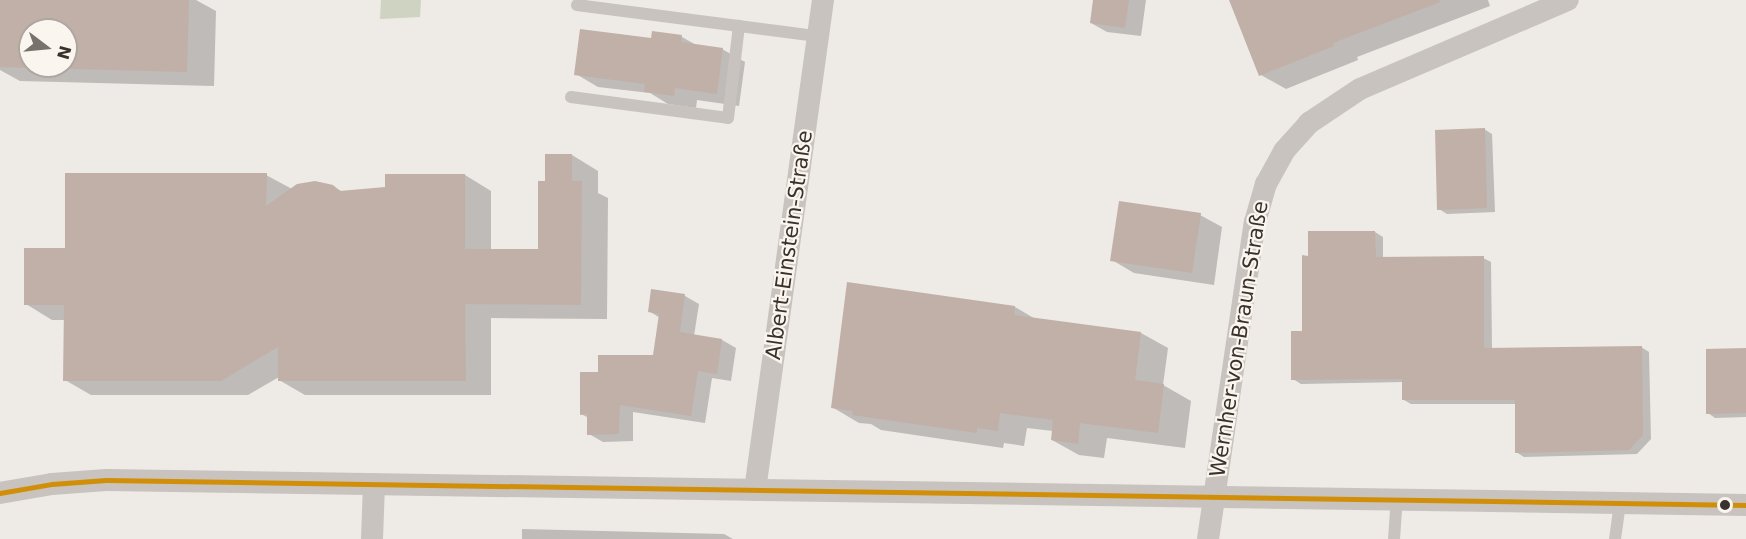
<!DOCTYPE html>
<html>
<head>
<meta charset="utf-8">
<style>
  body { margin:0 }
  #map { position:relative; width:1746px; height:539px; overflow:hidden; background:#eeeae6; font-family:"DejaVu Sans",sans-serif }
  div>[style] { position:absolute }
  .green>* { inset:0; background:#cfd3c1 }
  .shadow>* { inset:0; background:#0003 }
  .building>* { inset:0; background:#c0b0a8 }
  .lane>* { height:12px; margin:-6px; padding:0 6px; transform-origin:6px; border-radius:6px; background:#c8c3be }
  .street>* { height:22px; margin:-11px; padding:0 11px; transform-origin:11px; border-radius:11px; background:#c8c3be }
  .bus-1>* { height:4.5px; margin:-2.25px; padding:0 2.25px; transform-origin:2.25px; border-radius:2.25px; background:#d18f09 }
  .dots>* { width:16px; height:16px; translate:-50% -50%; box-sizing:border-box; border:3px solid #faf5ee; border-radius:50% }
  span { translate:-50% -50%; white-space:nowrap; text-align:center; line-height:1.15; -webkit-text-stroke:4.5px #faf5ee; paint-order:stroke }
  .street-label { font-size:21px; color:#39312c }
  .north { position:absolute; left:18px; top:18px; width:60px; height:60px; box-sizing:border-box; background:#faf5ee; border:2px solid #ada7a0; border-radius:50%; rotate:106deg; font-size:16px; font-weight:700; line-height:24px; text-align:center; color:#39312c }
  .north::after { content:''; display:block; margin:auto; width:21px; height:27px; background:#78726d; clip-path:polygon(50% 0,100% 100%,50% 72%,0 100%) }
</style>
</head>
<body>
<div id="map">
  <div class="green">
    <div style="clip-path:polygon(381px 0,421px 0,420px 17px,380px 19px)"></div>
  </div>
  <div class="shadow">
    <div style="clip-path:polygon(evenodd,0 0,196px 0,216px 11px,214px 86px,20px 81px,0 70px,0 0,30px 30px,66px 30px,66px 66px,30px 66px,30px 30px)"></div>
    <div style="clip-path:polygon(1094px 0,1146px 0,1141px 36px,1107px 32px,1091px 23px)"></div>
    <div style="clip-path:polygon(1231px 0,1488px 0,1490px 6px,1357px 57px,1358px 60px,1286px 89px,1261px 75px)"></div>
    <div style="clip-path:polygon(654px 33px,682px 37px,698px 46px,722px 49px,745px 62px,739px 106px,697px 100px,696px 108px,668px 104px,650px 93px,598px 87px,576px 74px,652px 40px)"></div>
    <div style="clip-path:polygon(1484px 129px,1492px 134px,1495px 212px,1447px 214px,1439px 209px)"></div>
    <div style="clip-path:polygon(572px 155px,598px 171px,598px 193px,608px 198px,607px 319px,491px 318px,491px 395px,305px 395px,279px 380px,279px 377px,248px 395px,91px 395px,65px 380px,65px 320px,52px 320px,26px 304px,66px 249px,266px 175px,292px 189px,332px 186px,343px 192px,386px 189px,465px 175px,491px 191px,491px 250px,539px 250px,547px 183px)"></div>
    <div style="clip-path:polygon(1200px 215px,1222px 227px,1214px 285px,1134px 273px,1112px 260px)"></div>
    <div style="clip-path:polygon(1375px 232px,1383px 237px,1383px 259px,1483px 258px,1491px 262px,1492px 349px,1641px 347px,1649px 352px,1651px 439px,1637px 454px,1524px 457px,1516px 452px,1516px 404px,1411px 404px,1404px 400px,1404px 382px,1301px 384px,1293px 379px,1304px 333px,1310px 257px)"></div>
    <div style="clip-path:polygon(652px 291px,685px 296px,699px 304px,694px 336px,722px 340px,736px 348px,731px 381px,712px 378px,705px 423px,633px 412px,633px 441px,603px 442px,589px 434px,589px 418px,581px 414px,599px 374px,654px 356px,660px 318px,649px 311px)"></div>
    <div style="clip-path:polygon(1015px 307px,1037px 320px,1141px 333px,1168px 348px,1163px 385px,1191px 401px,1185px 448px,1107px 438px,1104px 458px,1079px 455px,1052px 440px,1053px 431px,1027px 428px,1024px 446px,1004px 443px,1003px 448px,881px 430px,871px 424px,859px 423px,832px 407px)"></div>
    <div style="clip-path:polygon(1746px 350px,1746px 417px,1715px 418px,1708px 413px)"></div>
    <div style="clip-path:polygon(522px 529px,724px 534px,733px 539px,522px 539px)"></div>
  </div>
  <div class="building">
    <div style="clip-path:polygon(evenodd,0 0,189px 0,187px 72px,0 67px,0 0,30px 30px,66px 30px,66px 66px,30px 66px,30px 30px)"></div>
    <div style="clip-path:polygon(1093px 0,1129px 0,1125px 28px,1090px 23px)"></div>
    <div style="clip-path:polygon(1229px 0,1439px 0,1440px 2px,1333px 43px,1334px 46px,1259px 76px)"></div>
    <div style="clip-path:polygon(580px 29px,651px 38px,652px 31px,682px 35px,681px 42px,723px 48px,717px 94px,675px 88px,674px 96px,644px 92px,645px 84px,574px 75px)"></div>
    <div style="clip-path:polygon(1485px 128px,1487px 208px,1437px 210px,1435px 130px)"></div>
    <div style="clip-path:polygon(545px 154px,572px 154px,572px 181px,582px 181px,581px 305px,465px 304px,466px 381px,278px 381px,278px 347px,221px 381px,63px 381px,64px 305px,24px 305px,24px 248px,65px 248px,65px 173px,267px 173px,266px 206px,297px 184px,315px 181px,333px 185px,340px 191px,385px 187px,385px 174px,465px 174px,465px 249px,538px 249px,538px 181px,545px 181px)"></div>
    <div style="clip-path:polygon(1119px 201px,1201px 213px,1192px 273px,1110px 261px)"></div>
    <div style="clip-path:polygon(1308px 231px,1375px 231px,1376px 257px,1484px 256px,1484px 348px,1642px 346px,1643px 435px,1629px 450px,1515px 453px,1515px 400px,1402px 400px,1402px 379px,1291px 380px,1291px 331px,1302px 331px,1302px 255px,1308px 256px)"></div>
    <div style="clip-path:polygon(847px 282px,1015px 306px,1014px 315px,1141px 332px,1135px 380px,1164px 384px,1158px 433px,1080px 423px,1078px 444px,1051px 440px,1053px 420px,1000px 413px,998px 431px,977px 428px,977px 433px,852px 415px,853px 411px,831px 408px)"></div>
    <div style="clip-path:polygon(651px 289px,685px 294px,680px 332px,722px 339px,717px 374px,698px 371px,691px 416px,620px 405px,619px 434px,587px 435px,587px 414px,580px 415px,580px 372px,598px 372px,598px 355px,653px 355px,659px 314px,648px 312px)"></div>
    <div style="clip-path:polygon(1746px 348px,1746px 413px,1706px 414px,1706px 349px)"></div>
  </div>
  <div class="lane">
    <div style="left:577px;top:5px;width:242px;rotate:7.4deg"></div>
    <div style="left:571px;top:97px;width:158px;rotate:7.6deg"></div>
    <div style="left:728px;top:118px;width:93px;rotate:-83.2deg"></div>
    <div style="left:1394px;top:539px;width:39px;rotate:-86deg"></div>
    <div style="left:1615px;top:539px;width:36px;rotate:-82deg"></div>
  </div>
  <div class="street">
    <div style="left:755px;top:490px;width:495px;rotate:-82.1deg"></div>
    <div style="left:0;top:493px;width:53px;rotate:-9.8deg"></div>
    <div style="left:52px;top:484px;width:54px;rotate:-4.2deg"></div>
    <div style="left:106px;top:480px;width:1640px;rotate:0.87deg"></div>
    <div style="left:372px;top:539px;width:55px;rotate:-87.9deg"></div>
    <div style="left:1208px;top:539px;width:320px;rotate:-81.6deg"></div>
    <div style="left:1255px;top:222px;width:40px;rotate:-74deg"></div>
    <div style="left:1266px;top:184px;width:38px;rotate:-61deg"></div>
    <div style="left:1284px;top:151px;width:38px;rotate:-48deg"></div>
    <div style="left:1309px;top:123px;width:61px;rotate:-33.7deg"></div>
    <div style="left:1360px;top:89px;width:226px;rotate:-23.2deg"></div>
  </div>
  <div class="bus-1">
    <div style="left:0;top:493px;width:53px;rotate:-9.8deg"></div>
    <div style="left:52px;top:484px;width:54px;rotate:-4.2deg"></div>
    <div style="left:106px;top:480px;width:1640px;rotate:0.87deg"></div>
  </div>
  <div class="dots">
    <div style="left:1725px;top:505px;background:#39312c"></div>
  </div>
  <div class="street-label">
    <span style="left:789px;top:245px;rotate:-82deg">Albert-Einstein-Straße</span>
    <span style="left:1239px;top:339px;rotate:-81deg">Wernher-von-Braun-Straße</span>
  </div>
  <div class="north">N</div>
</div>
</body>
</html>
